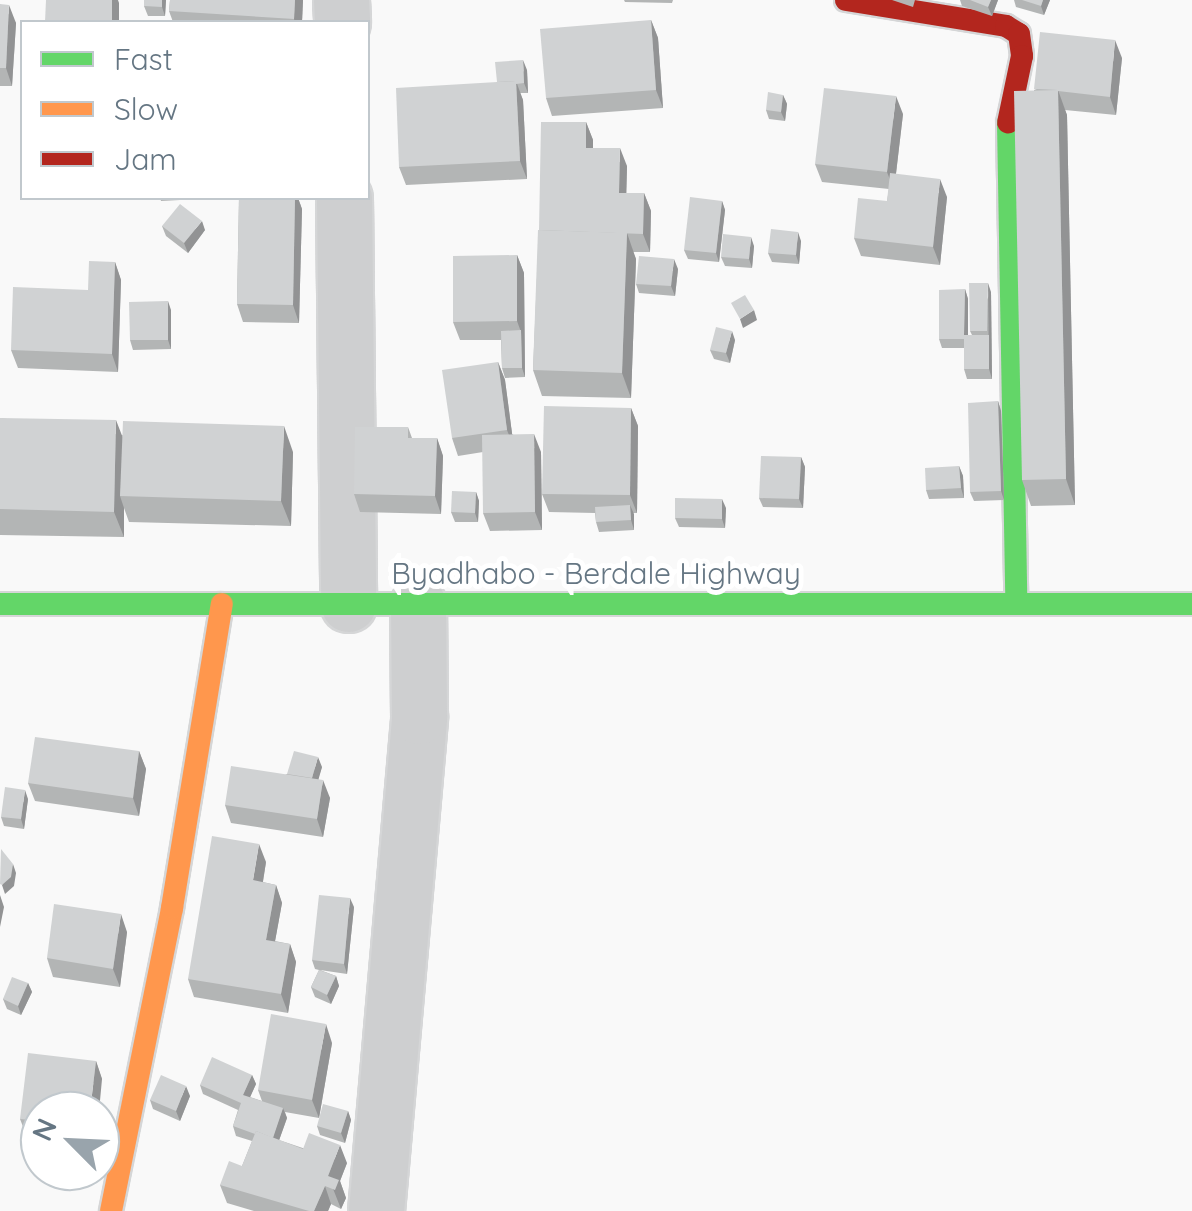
<!DOCTYPE html>
<html>
<head>
<meta charset="utf-8">
<style>
  body { margin:0 }
  #map { position:relative; width:1192px; height:1211px; overflow:hidden; background:#f9f9f9; font-family:Quicksand,sans-serif }
  div>[style] { position:absolute }
  .roads { filter:drop-shadow(2px 0 #d5d6d7) drop-shadow(-2px 0 #d5d6d7) drop-shadow(0 2px #d5d6d7) drop-shadow(0 -2px #d5d6d7) }
  .street>* { height:55px; margin:-27.5px; padding:0 27.5px; transform-origin:27.5px; border-radius:27.5px; background:#cecfd0 }
  .fast>* { height:22px; margin:-11px; padding:0 11px; transform-origin:11px; border-radius:11px; background:#63d668 }
  .slow>* { height:22px; margin:-11px; padding:0 11px; transform-origin:11px; border-radius:11px; background:#ff974d }
  .jam>* { height:22px; margin:-11px; padding:0 11px; transform-origin:11px; border-radius:11px; background:#b3261e }
  .wall>* { inset:0; background:#b3b5b5 }
  .shaded-wall>* { inset:0; background:#929394 }
  .building>* { inset:0; background:#d0d2d3 }
  span { translate:-50% -50%; white-space:nowrap; text-align:center; line-height:1.15; -webkit-text-stroke:10px #fff; paint-order:stroke }
  .street-label { font-size:30px; color:#657683 }
  .legend { position:absolute; left:20px; top:20px; width:350px; height:180px; box-sizing:border-box; background:#fff; border:2px solid #c1c8cd; margin:0; padding:12px 18px; list-style:none; font-size:30px; color:#657683 }
  .legend li { display:flex; align-items:center; gap:20px; height:50px }
  .legend b { width:50px; border:2px solid #c1c8cd }
  .north { position:absolute; left:20px; top:1091px; width:100px; height:100px; box-sizing:border-box; background:#fff; border:2px solid #c1c8cd; border-radius:50%; rotate:294deg; font-size:28px; font-weight:700; line-height:40px; text-align:center; color:#657683 }
  .north::after { content:''; display:block; margin:auto; width:35px; height:45px; background:#99a4ac; clip-path:polygon(50% 0,100% 100%,50% 72%,0 100%) }
</style>
</head>
<body>
<div id="map">
  <div class="roads">
    <div class="street">
      <div style="left:341px;top:0;width:22px;rotate:87deg"></div>
      <div style="left:344px;top:198px;width:406px;rotate:89.4deg"></div>
      <div style="left:376px;top:1211px;width:497px;rotate:-85deg"></div>
      <div style="left:419px;top:716px;width:112px;rotate:-90.5deg"></div>
    </div>
    <div class="fast">
      <div style="left:1008px;top:123px;width:479px;rotate:89deg"></div>
      <div style="left:0;top:604px;width:1192px"></div>
    </div>
    <div class="slow">
      <div style="left:111px;top:1211px;width:309px;rotate:-78.6deg"></div>
      <div style="left:172px;top:908px;width:308px;rotate:-80.7deg"></div>
    </div>
    <div class="jam">
      <div style="left:846px;top:0;width:162px;rotate:9.2deg"></div>
      <div style="left:1006px;top:26px;width:15px;rotate:32deg"></div>
      <div style="left:1019px;top:34px;width:22px;rotate:82deg"></div>
      <div style="left:1022px;top:56px;width:68px;rotate:101.8deg"></div>
    </div>
  </div>
  <div class="wall">
    <div style="clip-path:polygon(144px 0,166px 0,165px 16px,148px 16px,144px 6px)"></div>
    <div style="clip-path:polygon(170px 0,303px 0,302px 22px,173px 22px,169px 11px)"></div>
    <div style="clip-path:polygon(624px 0,673px 0,672px 3px,625px 2px)"></div>
    <div style="clip-path:polygon(892px 0,915px 0,913px 7px)"></div>
    <div style="clip-path:polygon(960px 0,998px 0,992px 16px,962px 6px)"></div>
    <div style="clip-path:polygon(1014px 0,1050px 0,1044px 15px,1016px 7px)"></div>
    <div style="clip-path:polygon(0 4px,16px 23px,12px 86px,0 86px)"></div>
    <div style="clip-path:polygon(651px 20px,658px 38px,663px 108px,552px 116px,546px 98px)"></div>
    <div style="clip-path:polygon(1122px 58px,1116px 115px,1065px 110px,1067px 115px,1075px 505px,1031px 506px,1022px 480px,1034px 90px)"></div>
    <div style="clip-path:polygon(527px 70px,528px 93px,520px 93px,523px 100px,527px 179px,406px 185px,399px 167px,497px 82px)"></div>
    <div style="clip-path:polygon(783px 95px,787px 104px,785px 121px,769px 119px,766px 110px)"></div>
    <div style="clip-path:polygon(903px 114px,896px 174px,947px 197px,940px 265px,861px 256px,854px 238px,887px 201px,889px 189px,822px 182px,815px 164px)"></div>
    <div style="clip-path:polygon(586px 122px,593px 140px,593px 148px,627px 166px,626px 193px,644px 193px,651px 211px,650px 252px,633px 252px,636px 259px,631px 398px,542px 396px,533px 370px,539px 230px)"></div>
    <div style="clip-path:polygon(160px 198px,180px 198px,180px 200px,161px 201px)"></div>
    <div style="clip-path:polygon(239px 198px,298px 198px,302px 209px,299px 323px,243px 322px,237px 304px)"></div>
    <div style="clip-path:polygon(722px 201px,725px 210px,719px 262px,688px 259px,684px 250px)"></div>
    <div style="clip-path:polygon(162px 226px,205px 230px,188px 253px,166px 236px)"></div>
    <div style="clip-path:polygon(801px 241px,799px 264px,772px 262px,768px 253px)"></div>
    <div style="clip-path:polygon(754px 246px,752px 268px,725px 266px,721px 257px)"></div>
    <div style="clip-path:polygon(517px 255px,524px 273px,525px 377px,505px 378px,502px 368px,501px 340px,460px 340px,453px 322px)"></div>
    <div style="clip-path:polygon(115px 262px,121px 280px,118px 372px,18px 368px,11px 350px,88px 290px)"></div>
    <div style="clip-path:polygon(678px 269px,675px 296px,639px 293px,636px 284px)"></div>
    <div style="clip-path:polygon(965px 289px,968px 299px,968px 335px,972px 335px,970px 331px,991px 292px,992px 379px,967px 379px,964px 369px,964px 348px,942px 348px,939px 339px)"></div>
    <div style="clip-path:polygon(171px 310px,171px 349px,133px 350px,130px 340px)"></div>
    <div style="clip-path:polygon(735px 340px,730px 363px,714px 359px,710px 350px)"></div>
    <div style="clip-path:polygon(498px 362px,505px 380px,512px 434px,541px 452px,542px 530px,490px 531px,483px 513px,483px 452px,458px 456px,452px 438px)"></div>
    <div style="clip-path:polygon(998px 401px,1001px 411px,1004px 500px,974px 501px,970px 492px)"></div>
    <div style="clip-path:polygon(631px 408px,638px 426px,637px 513px,633px 513px,634px 530px,599px 532px,596px 522px,595px 513px,549px 512px,542px 494px)"></div>
    <div style="clip-path:polygon(0 418px,122px 435px,293px 452px,291px 526px,129px 522px,124px 508px,124px 537px,0 535px)"></div>
    <div style="clip-path:polygon(408px 427px,412px 438px,437px 438px,443px 456px,441px 514px,360px 512px,354px 494px)"></div>
    <div style="clip-path:polygon(801px 457px,805px 467px,803px 508px,763px 507px,759px 498px)"></div>
    <div style="clip-path:polygon(959px 466px,963px 476px,964px 498px,929px 499px,926px 490px)"></div>
    <div style="clip-path:polygon(476px 492px,479px 501px,478px 522px,455px 522px,451px 512px)"></div>
    <div style="clip-path:polygon(726px 508px,725px 528px,679px 527px,675px 518px)"></div>
    <div style="clip-path:polygon(139px 751px,146px 769px,139px 816px,35px 801px,28px 783px)"></div>
    <div style="clip-path:polygon(322px 767px,318px 779px,330px 798px,323px 837px,231px 823px,225px 805px,287px 774px)"></div>
    <div style="clip-path:polygon(28px 799px,24px 829px,4px 826px,1px 817px)"></div>
    <div style="clip-path:polygon(266px 862px,263px 882px,276px 885px,282px 903px,275px 941px,290px 944px,296px 962px,288px 1013px,194px 997px,188px 979px)"></div>
    <div style="clip-path:polygon(354px 907px,347px 974px,320px 970px,336px 976px,339px 986px,331px 1004px,315px 997px,311px 987px,319px 970px,315px 969px,312px 960px)"></div>
    <div style="clip-path:polygon(127px 932px,120px 987px,53px 977px,47px 958px)"></div>
    <div style="clip-path:polygon(28px 983px,32px 992px,21px 1015px,7px 1009px,3px 999px)"></div>
    <div style="clip-path:polygon(332px 1043px,319px 1118px,285px 1112px,287px 1118px,279px 1140px,347px 1163px,340px 1181px,346px 1198px,341px 1209px,331px 1204px,328px 1211px,254px 1211px,227px 1203px,220px 1185px,242px 1166px,252px 1141px,236px 1136px,233px 1126px,238px 1110px,203px 1094px,200px 1085px,252px 1075px,256px 1084px,250px 1097px,262px 1101px,258px 1090px)"></div>
    <div style="clip-path:polygon(96px 1061px,102px 1079px,40px 1111px,40px 1139px,27px 1137px,20px 1119px)"></div>
    <div style="clip-path:polygon(190px 1096px,180px 1121px,153px 1109px,150px 1100px)"></div>
    <div style="clip-path:polygon(348px 1111px,351px 1120px,345px 1143px,320px 1135px,317px 1126px)"></div>
  </div>
  <div class="shaded-wall">
    <div style="clip-path:polygon(112px 0,118px 0,119px 3px,119px 22px,112px 22px)"></div>
    <div style="clip-path:polygon(162px 0,166px 0,165px 16px,162px 7px)"></div>
    <div style="clip-path:polygon(295px 0,303px 0,302px 22px,295px 22px,294px 19px)"></div>
    <div style="clip-path:polygon(991px 0,998px 0,992px 16px,988px 7px)"></div>
    <div style="clip-path:polygon(1043px 0,1050px 0,1044px 15px,1041px 6px)"></div>
    <div style="clip-path:polygon(9px 5px,16px 23px,12px 86px,6px 68px)"></div>
    <div style="clip-path:polygon(651px 20px,658px 38px,663px 108px,656px 90px)"></div>
    <div style="clip-path:polygon(1115px 40px,1122px 58px,1116px 115px,1110px 97px)"></div>
    <div style="clip-path:polygon(523px 60px,527px 70px,528px 93px,524px 83px)"></div>
    <div style="clip-path:polygon(516px 81px,523px 100px,527px 179px,520px 161px)"></div>
    <div style="clip-path:polygon(1058px 90px,1067px 115px,1075px 505px,1066px 479px)"></div>
    <div style="clip-path:polygon(783px 95px,787px 104px,785px 121px,781px 112px)"></div>
    <div style="clip-path:polygon(896px 96px,903px 114px,894px 190px,887px 172px)"></div>
    <div style="clip-path:polygon(586px 122px,593px 140px,593px 166px,586px 148px)"></div>
    <div style="clip-path:polygon(620px 148px,627px 166px,626px 211px,619px 193px)"></div>
    <div style="clip-path:polygon(940px 179px,947px 197px,940px 265px,933px 247px)"></div>
    <div style="clip-path:polygon(644px 193px,651px 211px,650px 252px,643px 234px)"></div>
    <div style="clip-path:polygon(295px 198px,298px 198px,302px 209px,299px 323px,293px 305px)"></div>
    <div style="clip-path:polygon(722px 201px,725px 210px,719px 262px,716px 253px)"></div>
    <div style="clip-path:polygon(202px 221px,205px 230px,188px 253px,184px 243px)"></div>
    <div style="clip-path:polygon(798px 232px,801px 241px,799px 264px,796px 255px)"></div>
    <div style="clip-path:polygon(627px 233px,636px 259px,631px 398px,622px 373px)"></div>
    <div style="clip-path:polygon(751px 237px,754px 246px,752px 268px,749px 259px)"></div>
    <div style="clip-path:polygon(517px 255px,524px 273px,525px 377px,522px 368px,521px 332px,517px 321px)"></div>
    <div style="clip-path:polygon(674px 259px,678px 269px,675px 296px,671px 286px)"></div>
    <div style="clip-path:polygon(115px 262px,121px 280px,118px 372px,112px 354px)"></div>
    <div style="clip-path:polygon(988px 283px,991px 292px,992px 379px,989px 369px)"></div>
    <div style="clip-path:polygon(965px 289px,968px 299px,968px 345px,964px 335px)"></div>
    <div style="clip-path:polygon(168px 301px,171px 310px,171px 349px,168px 340px)"></div>
    <div style="clip-path:polygon(754px 310px,757px 320px,743px 328px,740px 319px)"></div>
    <div style="clip-path:polygon(732px 331px,735px 340px,730px 363px,726px 353px)"></div>
    <div style="clip-path:polygon(498px 362px,505px 380px,514px 448px,507px 430px)"></div>
    <div style="clip-path:polygon(998px 401px,1001px 411px,1004px 500px,1001px 491px)"></div>
    <div style="clip-path:polygon(631px 408px,638px 426px,637px 513px,630px 495px)"></div>
    <div style="clip-path:polygon(116px 420px,126px 446px,120px 496px,124px 508px,124px 537px,114px 512px)"></div>
    <div style="clip-path:polygon(284px 426px,293px 452px,291px 526px,281px 501px)"></div>
    <div style="clip-path:polygon(534px 434px,541px 452px,542px 530px,535px 512px)"></div>
    <div style="clip-path:polygon(437px 438px,443px 456px,441px 514px,435px 496px)"></div>
    <div style="clip-path:polygon(801px 457px,805px 467px,803px 508px,799px 499px)"></div>
    <div style="clip-path:polygon(959px 466px,963px 476px,964px 498px,961px 488px)"></div>
    <div style="clip-path:polygon(476px 492px,479px 501px,478px 522px,475px 513px)"></div>
    <div style="clip-path:polygon(722px 499px,726px 508px,725px 528px,722px 519px)"></div>
    <div style="clip-path:polygon(630px 505px,634px 514px,634px 530px,631px 520px)"></div>
    <div style="clip-path:polygon(139px 751px,146px 769px,139px 816px,133px 798px)"></div>
    <div style="clip-path:polygon(318px 757px,322px 767px,314px 795px,310px 785px)"></div>
    <div style="clip-path:polygon(323px 780px,330px 798px,323px 837px,317px 819px)"></div>
    <div style="clip-path:polygon(25px 790px,28px 799px,24px 829px,21px 819px)"></div>
    <div style="clip-path:polygon(259px 844px,266px 862px,260px 899px,253px 880px)"></div>
    <div style="clip-path:polygon(13px 864px,16px 873px,14px 886px,5px 894px,2px 885px)"></div>
    <div style="clip-path:polygon(276px 885px,282px 903px,272px 958px,266px 940px)"></div>
    <div style="clip-path:polygon(0 895px,4px 907px,0 927px)"></div>
    <div style="clip-path:polygon(350px 898px,354px 907px,347px 974px,344px 964px)"></div>
    <div style="clip-path:polygon(121px 914px,127px 932px,120px 987px,113px 969px)"></div>
    <div style="clip-path:polygon(290px 944px,296px 962px,288px 1013px,281px 994px)"></div>
    <div style="clip-path:polygon(336px 976px,339px 986px,331px 1004px,327px 995px)"></div>
    <div style="clip-path:polygon(28px 983px,32px 992px,21px 1015px,18px 1006px)"></div>
    <div style="clip-path:polygon(326px 1024px,332px 1043px,319px 1118px,312px 1100px)"></div>
    <div style="clip-path:polygon(96px 1061px,102px 1079px,99px 1111px,90px 1111px)"></div>
    <div style="clip-path:polygon(252px 1075px,256px 1084px,247px 1104px,243px 1095px)"></div>
    <div style="clip-path:polygon(186px 1086px,190px 1096px,180px 1121px,176px 1111px)"></div>
    <div style="clip-path:polygon(283px 1108px,287px 1118px,276px 1149px,272px 1139px)"></div>
    <div style="clip-path:polygon(348px 1111px,351px 1120px,345px 1143px,341px 1133px)"></div>
    <div style="clip-path:polygon(340px 1145px,347px 1163px,340px 1181px,346px 1198px,341px 1209px,328px 1176px)"></div>
    <div style="clip-path:polygon(325px 1186px,331px 1204px,328px 1211px,314px 1211px)"></div>
  </div>
  <div class="building">
    <div style="clip-path:polygon(46px 0,112px 0,112px 22px,45px 22px)"></div>
    <div style="clip-path:polygon(144px 0,162px 0,162px 7px,144px 6px)"></div>
    <div style="clip-path:polygon(170px 0,295px 0,294px 19px,169px 11px)"></div>
    <div style="clip-path:polygon(970px 0,991px 0,988px 7px)"></div>
    <div style="clip-path:polygon(1022px 0,1043px 0,1041px 6px)"></div>
    <div style="clip-path:polygon(0 4px,9px 5px,6px 68px,0 68px)"></div>
    <div style="clip-path:polygon(651px 20px,656px 90px,546px 98px,540px 29px)"></div>
    <div style="clip-path:polygon(1040px 32px,1115px 40px,1110px 97px,1058px 91px,1058px 90px,1034px 89px)"></div>
    <div style="clip-path:polygon(523px 60px,524px 83px,516px 84px,516px 81px,497px 82px,495px 62px)"></div>
    <div style="clip-path:polygon(516px 81px,520px 161px,399px 167px,396px 88px)"></div>
    <div style="clip-path:polygon(824px 88px,896px 96px,887px 172px,815px 164px)"></div>
    <div style="clip-path:polygon(1058px 90px,1066px 479px,1022px 480px,1014px 91px)"></div>
    <div style="clip-path:polygon(768px 92px,783px 95px,781px 112px,766px 110px)"></div>
    <div style="clip-path:polygon(541px 122px,586px 122px,586px 148px,620px 148px,619px 193px,644px 193px,643px 234px,539px 230px)"></div>
    <div style="clip-path:polygon(890px 173px,940px 179px,933px 247px,854px 238px,858px 198px,887px 201px)"></div>
    <div style="clip-path:polygon(690px 197px,722px 201px,716px 253px,684px 250px)"></div>
    <div style="clip-path:polygon(239px 198px,295px 198px,293px 305px,237px 304px)"></div>
    <div style="clip-path:polygon(180px 204px,202px 221px,184px 243px,162px 226px)"></div>
    <div style="clip-path:polygon(771px 229px,798px 232px,796px 255px,768px 253px)"></div>
    <div style="clip-path:polygon(538px 230px,627px 233px,622px 373px,533px 370px)"></div>
    <div style="clip-path:polygon(723px 234px,751px 237px,749px 259px,721px 257px)"></div>
    <div style="clip-path:polygon(517px 255px,517px 321px,453px 322px,453px 256px)"></div>
    <div style="clip-path:polygon(639px 256px,674px 259px,671px 286px,636px 284px)"></div>
    <div style="clip-path:polygon(89px 261px,115px 262px,112px 354px,11px 350px,13px 287px,88px 290px)"></div>
    <div style="clip-path:polygon(969px 283px,988px 283px,987px 331px,970px 331px)"></div>
    <div style="clip-path:polygon(965px 289px,964px 335px,989px 335px,989px 369px,964px 369px,964px 339px,939px 339px,939px 290px)"></div>
    <div style="clip-path:polygon(745px 295px,754px 310px,740px 319px,731px 303px)"></div>
    <div style="clip-path:polygon(168px 301px,168px 340px,130px 340px,129px 302px)"></div>
    <div style="clip-path:polygon(716px 327px,732px 331px,726px 353px,710px 350px)"></div>
    <div style="clip-path:polygon(521px 330px,522px 368px,502px 368px,501px 331px)"></div>
    <div style="clip-path:polygon(498px 362px,507px 430px,452px 438px,442px 370px)"></div>
    <div style="clip-path:polygon(998px 401px,1001px 491px,970px 492px,968px 403px)"></div>
    <div style="clip-path:polygon(544px 406px,631px 408px,630px 495px,542px 494px)"></div>
    <div style="clip-path:polygon(0 418px,116px 420px,114px 512px,0 509px)"></div>
    <div style="clip-path:polygon(123px 421px,284px 426px,281px 501px,120px 496px)"></div>
    <div style="clip-path:polygon(355px 427px,408px 427px,408px 438px,437px 438px,435px 496px,354px 494px)"></div>
    <div style="clip-path:polygon(534px 434px,535px 512px,483px 513px,482px 435px)"></div>
    <div style="clip-path:polygon(761px 456px,801px 457px,799px 499px,759px 498px)"></div>
    <div style="clip-path:polygon(959px 466px,961px 488px,926px 490px,925px 468px)"></div>
    <div style="clip-path:polygon(452px 491px,476px 492px,475px 513px,451px 512px)"></div>
    <div style="clip-path:polygon(675px 498px,722px 499px,722px 519px,675px 518px)"></div>
    <div style="clip-path:polygon(630px 505px,631px 520px,596px 522px,595px 507px)"></div>
    <div style="clip-path:polygon(35px 737px,139px 751px,133px 798px,28px 783px)"></div>
    <div style="clip-path:polygon(294px 751px,318px 757px,312px 778px,287px 774px)"></div>
    <div style="clip-path:polygon(231px 766px,323px 780px,317px 819px,225px 805px)"></div>
    <div style="clip-path:polygon(5px 787px,25px 790px,21px 819px,1px 817px)"></div>
    <div style="clip-path:polygon(212px 836px,259px 844px,253px 880px,276px 885px,266px 940px,290px 944px,281px 994px,188px 979px)"></div>
    <div style="clip-path:polygon(1px 849px,13px 864px,11px 877px,2px 885px,0 884px)"></div>
    <div style="clip-path:polygon(319px 895px,350px 898px,344px 964px,312px 960px)"></div>
    <div style="clip-path:polygon(54px 904px,121px 914px,113px 969px,47px 958px)"></div>
    <div style="clip-path:polygon(319px 970px,336px 976px,327px 995px,311px 987px)"></div>
    <div style="clip-path:polygon(12px 977px,28px 983px,18px 1006px,3px 999px)"></div>
    <div style="clip-path:polygon(271px 1014px,326px 1024px,312px 1100px,258px 1090px)"></div>
    <div style="clip-path:polygon(28px 1053px,96px 1061px,90px 1111px,40px 1111px,40px 1121px,20px 1119px)"></div>
    <div style="clip-path:polygon(212px 1057px,252px 1075px,243px 1095px,283px 1108px,273px 1138px,256px 1131px,255px 1134px,233px 1126px,241px 1103px,200px 1085px)"></div>
    <div style="clip-path:polygon(161px 1075px,186px 1086px,176px 1111px,150px 1100px)"></div>
    <div style="clip-path:polygon(323px 1104px,348px 1111px,341px 1133px,317px 1126px)"></div>
    <div style="clip-path:polygon(256px 1131px,303px 1149px,309px 1133px,340px 1145px,328px 1176px,339px 1180px,335px 1190px,325px 1186px,314px 1211px,309px 1211px,220px 1185px,229px 1161px,242px 1166px)"></div>
  </div>
  <div class="street-label">
    <span style="left:596px;top:573px">Byadhabo - Berdale Highway</span>
  </div>
  <ul class="legend">
  <li><b style="height:12px;background:#63d668"></b>Fast</li>
  <li><b style="height:12px;background:#ff974d"></b>Slow</li>
  <li><b style="height:12px;background:#b3261e"></b>Jam</li>
  </ul>
  <div class="north">N</div>
</div>
</body>
</html>
